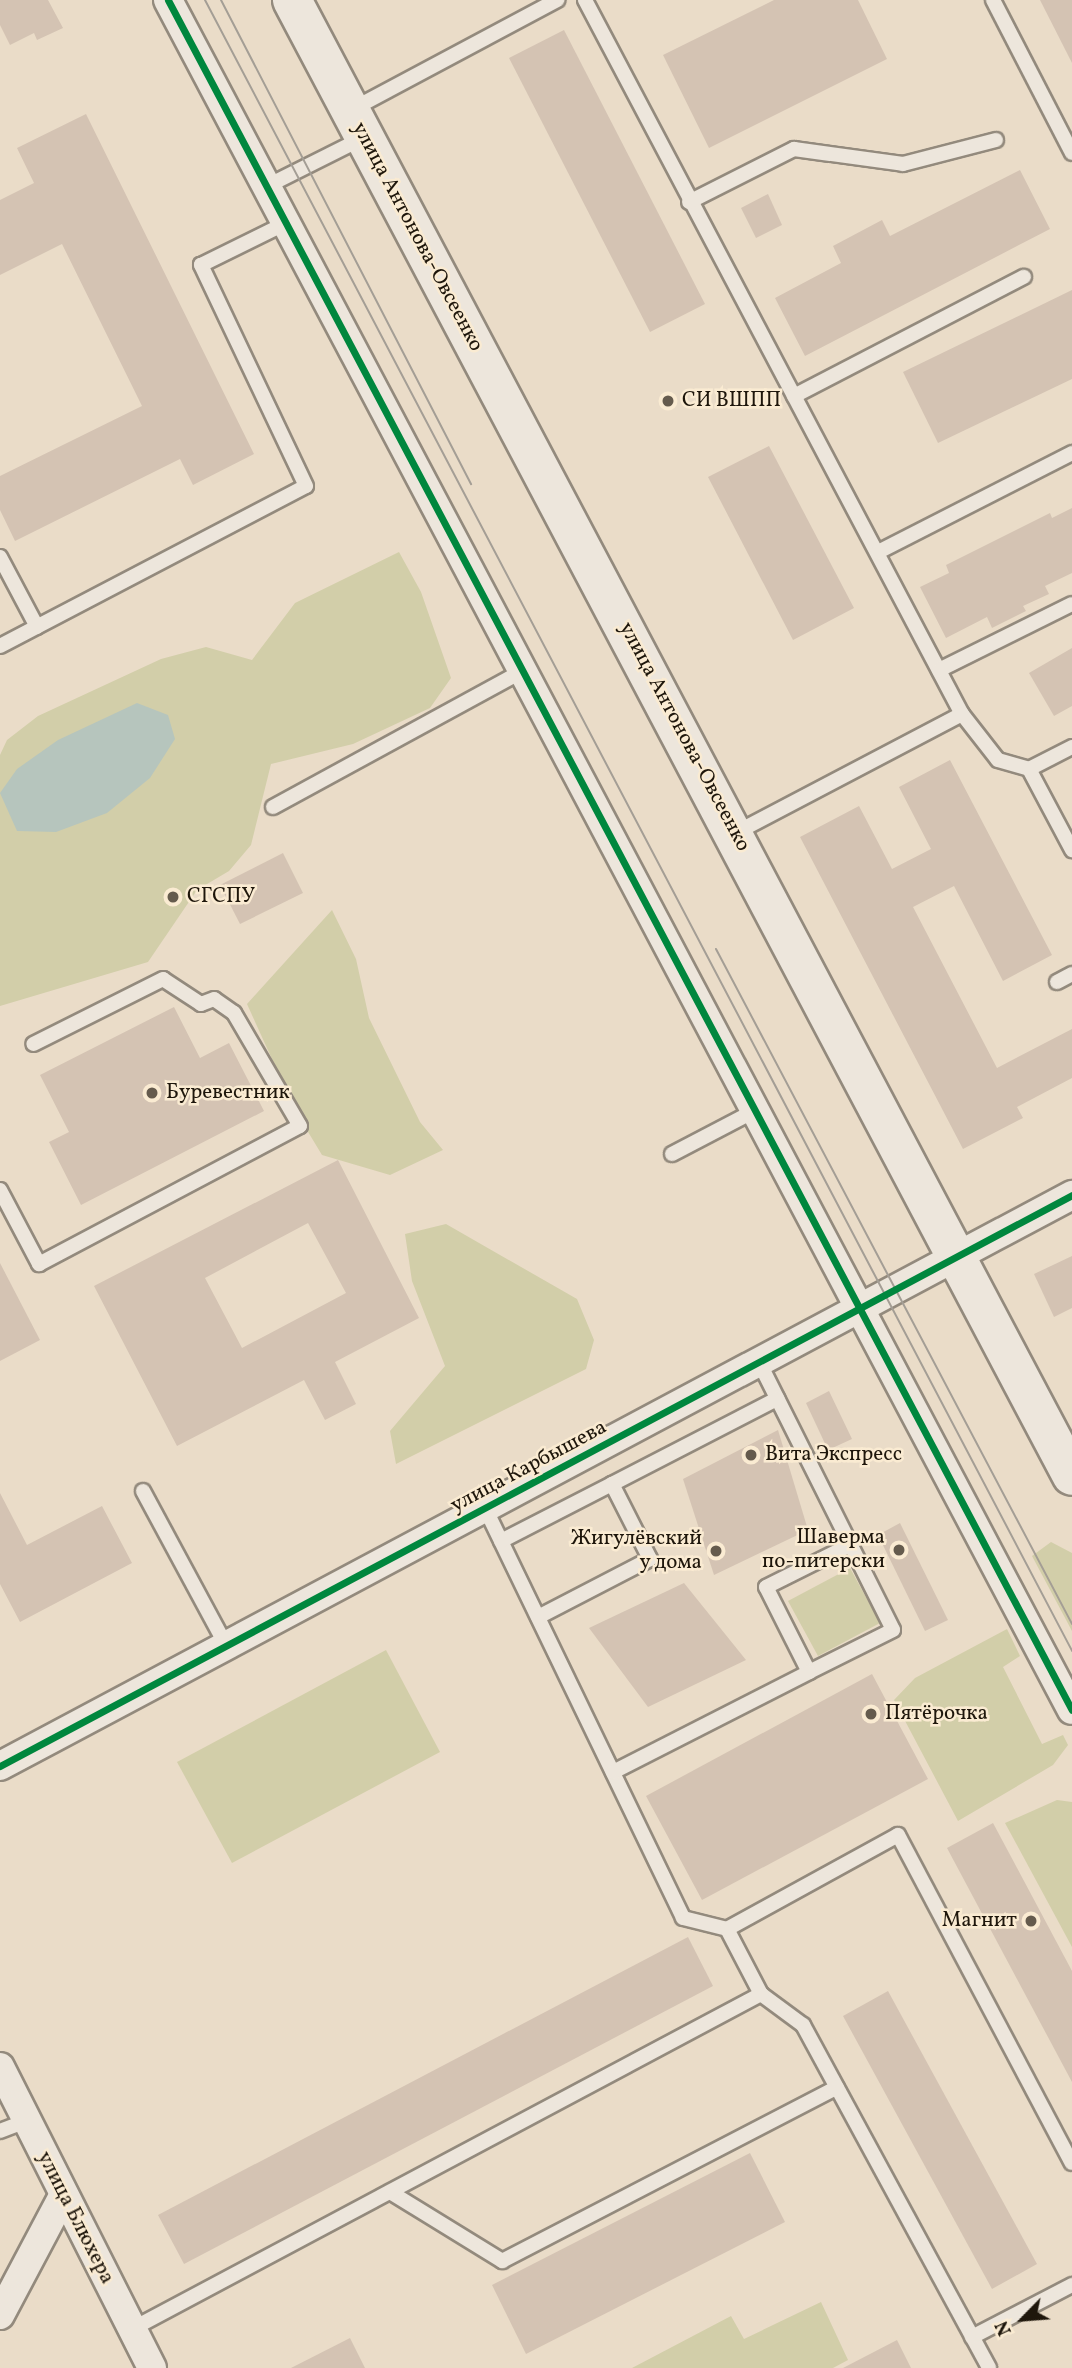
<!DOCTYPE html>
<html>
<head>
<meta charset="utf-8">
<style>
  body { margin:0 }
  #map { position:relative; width:1072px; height:2368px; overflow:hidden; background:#eadcc8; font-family:Vollkorn,serif }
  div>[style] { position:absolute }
  .green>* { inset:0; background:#d2cea9 }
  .water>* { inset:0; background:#b6c5bd }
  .building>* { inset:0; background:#d4c3b3 }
  .roads { filter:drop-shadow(2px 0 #938a7d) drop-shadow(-2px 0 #938a7d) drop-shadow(0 2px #938a7d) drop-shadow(0 -2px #938a7d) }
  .service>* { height:14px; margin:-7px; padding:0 7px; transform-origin:7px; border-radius:7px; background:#ede6dc }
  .minor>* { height:28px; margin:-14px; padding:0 14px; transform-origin:14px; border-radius:14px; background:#ede6dc }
  .secondary>* { height:38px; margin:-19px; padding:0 19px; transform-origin:19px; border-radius:19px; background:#ede6dc }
  .tram>* { height:2px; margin:-1px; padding:0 1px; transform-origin:1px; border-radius:1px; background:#a49e95 }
  .cycleway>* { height:7px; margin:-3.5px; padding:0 3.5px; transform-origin:3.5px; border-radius:3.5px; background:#00873e }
  .dots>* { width:19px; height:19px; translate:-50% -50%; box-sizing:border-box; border:4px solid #faebd2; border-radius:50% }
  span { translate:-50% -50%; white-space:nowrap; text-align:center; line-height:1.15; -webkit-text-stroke:5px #faebd2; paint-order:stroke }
  .street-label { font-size:21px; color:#1e160b }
  .poi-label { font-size:21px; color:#1e160b }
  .left { translate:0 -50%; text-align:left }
  .right { translate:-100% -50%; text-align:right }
  .north { position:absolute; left:988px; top:2284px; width:70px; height:70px; -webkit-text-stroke:5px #faebd2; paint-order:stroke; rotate:245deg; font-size:19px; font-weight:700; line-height:28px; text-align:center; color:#1e160b }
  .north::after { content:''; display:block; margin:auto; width:24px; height:32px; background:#1e160b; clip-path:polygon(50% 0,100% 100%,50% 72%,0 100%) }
</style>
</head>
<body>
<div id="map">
  <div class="green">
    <div style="clip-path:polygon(399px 552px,421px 592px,451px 678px,430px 708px,353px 744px,271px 764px,251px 845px,229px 871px,197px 890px,148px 962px,0 1006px,0 755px,7px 740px,38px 716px,161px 659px,206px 647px,252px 660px,295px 603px)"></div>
    <div style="clip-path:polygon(332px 910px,356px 959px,369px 1018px,420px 1122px,443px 1150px,390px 1175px,322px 1155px,296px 1112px,247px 1004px)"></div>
    <div style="clip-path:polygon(446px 1224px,577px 1299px,594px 1340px,586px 1369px,396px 1464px,390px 1431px,445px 1366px,412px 1281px,405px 1234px)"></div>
    <div style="clip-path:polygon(1051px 1542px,1072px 1553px,1072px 1631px,1032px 1556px)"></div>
    <div style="clip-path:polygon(850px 1568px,880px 1623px,818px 1656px,788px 1601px)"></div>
    <div style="clip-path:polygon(1007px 1629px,1020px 1656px,1003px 1667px,1042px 1744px,1063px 1735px,1068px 1745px,1053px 1765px,958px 1821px,894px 1700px,915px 1678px)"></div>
    <div style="clip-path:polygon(386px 1650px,440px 1752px,232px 1863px,177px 1762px)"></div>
    <div style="clip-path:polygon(1057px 1800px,1072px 1802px,1072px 1947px,1005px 1823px)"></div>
    <div style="clip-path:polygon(821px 2302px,848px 2360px,833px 2368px,632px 2368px,731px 2316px,744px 2339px)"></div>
  </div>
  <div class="water">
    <div style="clip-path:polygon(137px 703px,168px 715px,175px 739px,150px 778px,107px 813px,56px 832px,17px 831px,0 793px,17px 769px,58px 740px)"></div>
  </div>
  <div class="building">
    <div style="clip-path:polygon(0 0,48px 0,63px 28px,37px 40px,34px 33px,10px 45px,0 25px)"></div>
    <div style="clip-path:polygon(774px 0,858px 0,887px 59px,709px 148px,663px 55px)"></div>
    <div style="clip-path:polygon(1040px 0,1072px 0,1072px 63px)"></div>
    <div style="clip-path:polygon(564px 30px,705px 304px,650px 332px,509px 58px)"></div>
    <div style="clip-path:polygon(86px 114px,254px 454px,193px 485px,180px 459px,15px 541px,0 510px,0 476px,142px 406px,62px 244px,0 275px,0 200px,34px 183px,17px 148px)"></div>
    <div style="clip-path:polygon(1020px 170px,1050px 229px,805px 356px,775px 298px,841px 263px,833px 246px,882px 220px,890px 236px)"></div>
    <div style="clip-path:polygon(768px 194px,782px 225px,756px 238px,741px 208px)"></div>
    <div style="clip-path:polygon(1072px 290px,1072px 379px,938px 443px,903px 372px)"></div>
    <div style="clip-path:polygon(769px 446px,854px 608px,793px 640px,708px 477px)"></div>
    <div style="clip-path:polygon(1072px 508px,1072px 573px,1045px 586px,1049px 594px,1023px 606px,1026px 611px,992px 628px,987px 617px,946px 638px,920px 587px,949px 573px,946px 565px,1050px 513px,1052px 518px)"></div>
    <div style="clip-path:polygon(1072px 648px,1072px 706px,1054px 716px,1029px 673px)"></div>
    <div style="clip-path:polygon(950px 760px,1052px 955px,1003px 981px,954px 886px,913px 907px,997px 1068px,1072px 1029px,1072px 1078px,1017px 1107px,1023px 1118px,963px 1149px,800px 837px,859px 806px,892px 869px,931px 849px,899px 787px)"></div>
    <div style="clip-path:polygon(283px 853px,303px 893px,240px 924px,220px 885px)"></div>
    <div style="clip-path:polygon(174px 1007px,200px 1058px,229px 1043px,264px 1111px,81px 1205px,49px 1142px,69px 1132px,40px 1075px)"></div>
    <div style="clip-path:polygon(evenodd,338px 1160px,419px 1318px,335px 1362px,356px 1404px,325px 1420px,304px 1380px,177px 1446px,94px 1286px,338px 1160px,308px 1223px,346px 1293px,242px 1348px,205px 1278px,308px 1223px)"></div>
    <div style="clip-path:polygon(1072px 1256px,1072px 1308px,1054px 1317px,1034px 1274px)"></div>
    <div style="clip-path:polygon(0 1263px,40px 1340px,0 1361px)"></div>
    <div style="clip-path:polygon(829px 1391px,852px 1439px,828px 1450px,806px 1403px)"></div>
    <div style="clip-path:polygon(778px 1430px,808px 1530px,714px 1575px,683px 1479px)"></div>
    <div style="clip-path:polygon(0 1493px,27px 1545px,102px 1506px,132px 1563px,20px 1622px,0 1584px)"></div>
    <div style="clip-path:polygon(900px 1523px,948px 1620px,925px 1631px,878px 1535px)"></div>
    <div style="clip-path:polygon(684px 1583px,746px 1660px,648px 1707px,589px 1628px)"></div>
    <div style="clip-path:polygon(872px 1674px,928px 1779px,702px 1900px,646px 1796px)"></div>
    <div style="clip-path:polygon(993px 1823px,1072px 1971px,1072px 2082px,947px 1848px)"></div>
    <div style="clip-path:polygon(688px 1937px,713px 1986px,184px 2264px,158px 2215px)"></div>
    <div style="clip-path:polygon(888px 1991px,1037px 2264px,992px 2289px,843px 2016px)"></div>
    <div style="clip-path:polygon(750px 2153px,785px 2222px,526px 2354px,492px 2285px)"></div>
    <div style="clip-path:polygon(350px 2338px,365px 2368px,291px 2368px)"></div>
    <div style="clip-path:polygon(897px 2340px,911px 2368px,843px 2368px)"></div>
  </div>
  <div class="roads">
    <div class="service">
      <div style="left:585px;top:0;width:807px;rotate:62.17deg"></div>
      <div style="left:962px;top:714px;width:256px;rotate:152.3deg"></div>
      <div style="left:993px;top:0;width:172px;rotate:62.7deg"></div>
      <div style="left:351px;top:110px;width:234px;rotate:-28.1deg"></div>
      <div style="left:267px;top:186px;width:107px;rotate:-26.6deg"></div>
      <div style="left:689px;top:202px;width:118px;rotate:-26.8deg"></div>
      <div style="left:794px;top:149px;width:110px;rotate:7.8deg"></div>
      <div style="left:903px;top:164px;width:96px;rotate:-14.5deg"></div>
      <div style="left:794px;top:396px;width:259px;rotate:-27.4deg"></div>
      <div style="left:878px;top:552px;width:218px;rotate:-27deg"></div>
      <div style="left:0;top:557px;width:79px;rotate:62.1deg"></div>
      <div style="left:0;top:646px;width:345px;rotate:-27.6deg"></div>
      <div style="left:306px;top:486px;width:245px;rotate:-115.4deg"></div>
      <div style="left:201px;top:265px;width:95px;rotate:-26.3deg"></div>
      <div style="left:939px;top:670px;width:148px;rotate:-26.4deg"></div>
      <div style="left:962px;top:714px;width:58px;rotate:52deg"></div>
      <div style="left:998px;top:760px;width:32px;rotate:16deg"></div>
      <div style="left:1029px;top:769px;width:48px;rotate:-27.1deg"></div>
      <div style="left:1029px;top:769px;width:92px;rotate:62deg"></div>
      <div style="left:273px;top:807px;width:286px;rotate:-28.6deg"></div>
      <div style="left:1057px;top:982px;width:17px;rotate:-28deg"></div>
      <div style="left:672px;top:1154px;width:95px;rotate:-27.6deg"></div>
      <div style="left:0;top:1190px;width:84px;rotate:62.2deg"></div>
      <div style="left:39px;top:1264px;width:295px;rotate:-27.9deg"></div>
      <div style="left:300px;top:1126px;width:131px;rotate:-120.3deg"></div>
      <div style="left:234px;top:1013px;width:24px;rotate:-145deg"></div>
      <div style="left:214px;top:999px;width:14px;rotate:159deg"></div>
      <div style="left:201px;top:1004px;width:45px;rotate:-146.7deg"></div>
      <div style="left:163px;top:979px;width:145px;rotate:153.4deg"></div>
      <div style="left:760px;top:1364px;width:297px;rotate:63.4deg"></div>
      <div style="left:893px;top:1630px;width:94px;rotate:153.4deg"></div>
      <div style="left:809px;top:1672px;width:95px;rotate:-116.8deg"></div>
      <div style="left:766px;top:1587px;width:94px;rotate:-26.6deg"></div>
      <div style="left:612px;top:1484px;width:186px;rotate:-27.3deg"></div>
      <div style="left:143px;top:1491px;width:177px;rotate:61.7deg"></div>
      <div style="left:486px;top:1510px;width:453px;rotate:64.2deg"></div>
      <div style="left:683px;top:1918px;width:45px;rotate:14deg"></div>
      <div style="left:501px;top:1541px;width:125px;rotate:-27.2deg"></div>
      <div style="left:612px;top:1484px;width:84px;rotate:63.1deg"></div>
      <div style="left:650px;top:1559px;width:126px;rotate:152.6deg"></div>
      <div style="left:613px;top:1772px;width:220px;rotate:-27deg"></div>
      <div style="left:761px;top:1994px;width:52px;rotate:36.4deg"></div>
      <div style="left:803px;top:2025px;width:390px;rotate:61.5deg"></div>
      <div style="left:0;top:2131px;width:28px;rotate:-21deg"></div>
      <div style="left:390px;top:2192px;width:132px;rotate:31.6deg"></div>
      <div style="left:502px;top:2261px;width:377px;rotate:-27.4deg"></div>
      <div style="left:132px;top:2329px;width:713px;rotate:-28.04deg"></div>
      <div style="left:761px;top:1994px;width:73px;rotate:-117.6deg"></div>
      <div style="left:727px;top:1929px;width:195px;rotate:-28.8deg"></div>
      <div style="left:898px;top:1835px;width:371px;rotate:62.1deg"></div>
      <div style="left:972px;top:2337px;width:113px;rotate:-27.5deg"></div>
    </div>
    <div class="minor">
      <div style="left:168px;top:0;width:1934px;rotate:62.14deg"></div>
      <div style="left:0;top:1766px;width:1215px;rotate:-28.04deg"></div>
      <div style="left:0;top:2067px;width:337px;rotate:63.2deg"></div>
      <div style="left:0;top:2315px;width:135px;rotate:-62.1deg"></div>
    </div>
    <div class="secondary">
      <div style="left:292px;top:0;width:1669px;rotate:62.15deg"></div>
    </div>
  </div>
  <div class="tram">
    <div style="left:205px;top:0;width:1865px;rotate:62.29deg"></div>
    <div style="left:221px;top:0;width:545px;rotate:62.68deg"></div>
    <div style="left:716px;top:949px;width:763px;rotate:62.19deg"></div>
  </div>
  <div class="cycleway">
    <div style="left:168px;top:0;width:1934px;rotate:62.14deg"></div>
    <div style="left:0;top:1766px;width:1215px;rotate:-28.04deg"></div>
  </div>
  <div class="dots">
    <div style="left:668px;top:401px;background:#655b4d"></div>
    <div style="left:173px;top:897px;background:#655b4d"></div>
    <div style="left:152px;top:1093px;background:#655b4d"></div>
    <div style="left:751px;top:1455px;background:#655b4d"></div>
    <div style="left:899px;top:1550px;background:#655b4d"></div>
    <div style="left:716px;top:1551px;background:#655b4d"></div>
    <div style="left:871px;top:1714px;background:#655b4d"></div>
    <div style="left:1031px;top:1921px;background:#655b4d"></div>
  </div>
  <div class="street-label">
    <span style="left:417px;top:237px;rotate:62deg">улица Антонова-Овсеенко</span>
    <span style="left:684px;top:737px;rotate:62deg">улица Антонова-Овсеенко</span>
    <span style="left:529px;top:1467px;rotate:-28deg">улица Карбышева</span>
    <span style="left:75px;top:2218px;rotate:63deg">улица Блюхера</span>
  </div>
  <div class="poi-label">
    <span class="left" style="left:682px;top:401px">СИ ВШПП</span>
    <span class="left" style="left:187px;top:897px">СГСПУ</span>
    <span class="left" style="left:166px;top:1093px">Буревестник</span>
    <span class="left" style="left:765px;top:1455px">Вита Экспресс</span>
    <span class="right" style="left:885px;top:1550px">Шаверма<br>по-питерски</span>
    <span class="right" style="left:702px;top:1551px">Жигулёвский<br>у дома</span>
    <span class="left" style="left:885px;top:1714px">Пятёрочка</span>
    <span class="right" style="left:1017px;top:1921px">Магнит</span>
  </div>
  <div class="north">N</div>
</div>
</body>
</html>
